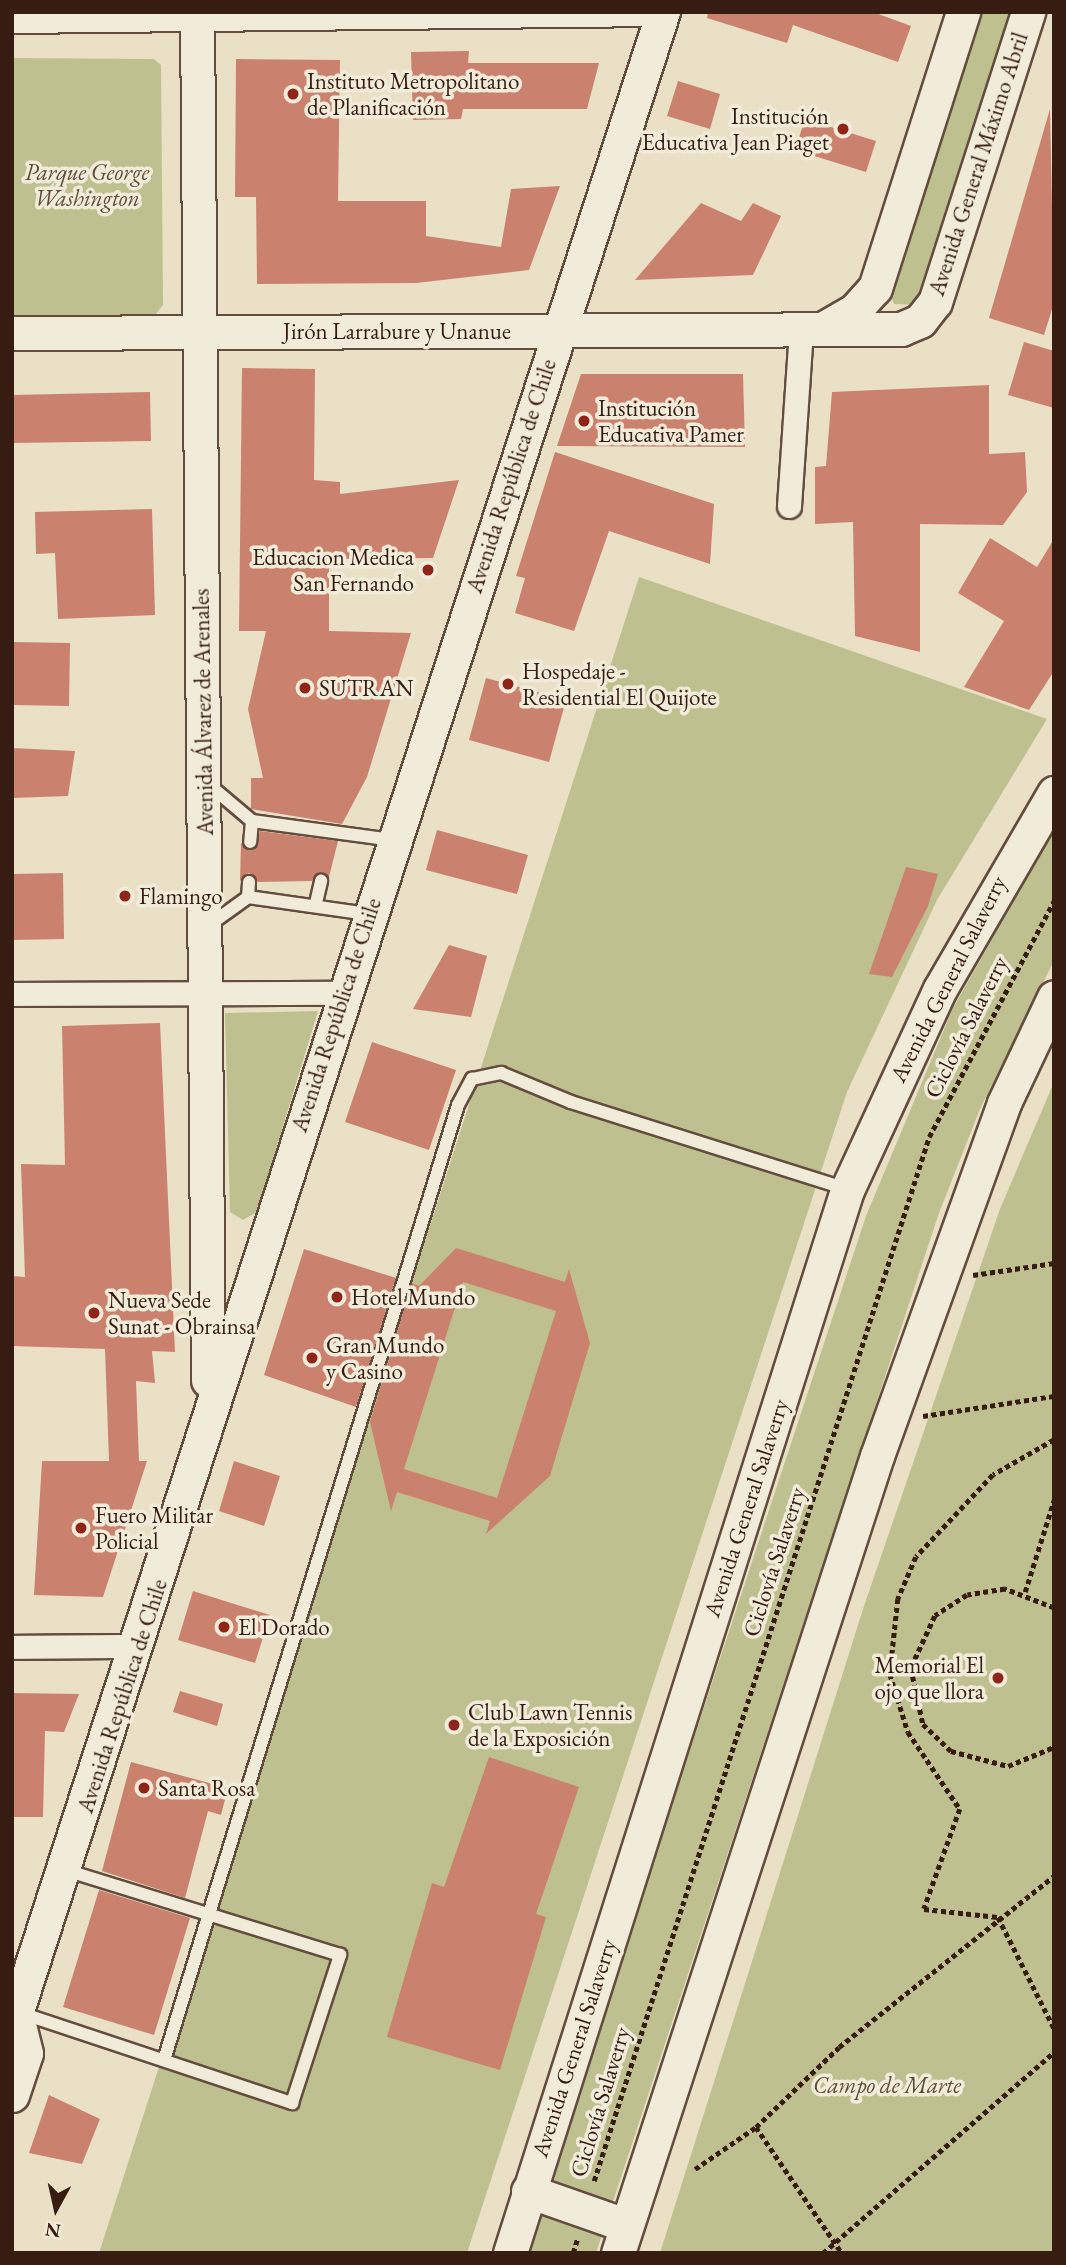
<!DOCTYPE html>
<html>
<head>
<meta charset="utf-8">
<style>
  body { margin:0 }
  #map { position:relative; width:1066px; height:2265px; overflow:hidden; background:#eae0c6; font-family:"EB Garamond",serif }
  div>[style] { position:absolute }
  .green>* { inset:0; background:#bfc090 }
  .building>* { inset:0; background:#ca816e }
  .path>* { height:4.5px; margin-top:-2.25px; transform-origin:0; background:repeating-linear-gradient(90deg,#361c11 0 5px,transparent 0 8.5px) }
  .roads { filter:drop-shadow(2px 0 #634d3e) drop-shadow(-2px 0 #634d3e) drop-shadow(0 2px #634d3e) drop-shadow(0 -2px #634d3e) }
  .lane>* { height:12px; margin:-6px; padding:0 6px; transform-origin:6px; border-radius:6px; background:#f1ebda }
  .street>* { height:23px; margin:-11.5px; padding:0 11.5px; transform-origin:11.5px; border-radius:11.5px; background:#f1ebda }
  .secondary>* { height:33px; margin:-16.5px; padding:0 16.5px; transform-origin:16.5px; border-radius:16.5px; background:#f1ebda }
  .dots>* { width:19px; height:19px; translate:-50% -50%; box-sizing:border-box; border:4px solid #f1ebda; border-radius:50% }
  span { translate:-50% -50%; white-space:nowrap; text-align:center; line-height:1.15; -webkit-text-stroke:7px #f1ebda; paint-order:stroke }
  .poi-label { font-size:23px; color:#361c11 }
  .left { translate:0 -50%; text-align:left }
  .right { translate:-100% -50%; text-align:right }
  .street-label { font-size:23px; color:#361c11 }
  .park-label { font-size:23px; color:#5f4d37; font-style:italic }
  .frame { position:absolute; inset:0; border:14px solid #361c11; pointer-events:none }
  .north { position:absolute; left:21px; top:2174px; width:70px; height:70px; -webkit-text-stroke:5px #f1ebda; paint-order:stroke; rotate:188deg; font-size:19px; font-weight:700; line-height:28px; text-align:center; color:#361c11 }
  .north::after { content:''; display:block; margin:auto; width:24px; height:32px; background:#361c11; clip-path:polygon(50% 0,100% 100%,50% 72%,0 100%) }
</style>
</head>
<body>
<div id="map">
  <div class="green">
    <div style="clip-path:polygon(975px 12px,1020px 12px,921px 305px,894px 304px,888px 287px)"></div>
    <div style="clip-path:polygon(12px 58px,154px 59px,161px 65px,163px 305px,155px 315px,12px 318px)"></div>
    <div style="clip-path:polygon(639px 577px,1047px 719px,937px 900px,847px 1092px,467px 2253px,99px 2253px)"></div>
    <div style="clip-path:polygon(1054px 831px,1054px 961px,980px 1109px,939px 1213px,596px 2253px,524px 2253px,866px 1216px,953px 1008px)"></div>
    <div style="clip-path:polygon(318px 1011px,257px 1212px,243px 1220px,230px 1212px,225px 1013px)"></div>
    <div style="clip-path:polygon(1054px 1082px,1054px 2253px,660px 2253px,864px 1606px,1000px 1209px)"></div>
  </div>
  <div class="building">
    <div style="clip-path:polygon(708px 12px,873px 12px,911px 26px,898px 62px,793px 25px,787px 43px,707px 18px)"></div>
    <div style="clip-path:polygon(469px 51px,468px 63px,599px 63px,587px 109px,463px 109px,461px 119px,413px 120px,411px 52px)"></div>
    <div style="clip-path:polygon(236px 59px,340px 60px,338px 201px,426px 201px,426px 236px,501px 247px,511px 189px,560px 186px,529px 270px,416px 283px,257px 284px,256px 197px,235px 197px)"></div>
    <div style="clip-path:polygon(678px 81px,720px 94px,710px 129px,667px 116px)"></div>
    <div style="clip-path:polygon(1050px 109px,1054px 303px,1044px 335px,989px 318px)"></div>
    <div style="clip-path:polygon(805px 119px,876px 141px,866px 172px,795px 150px)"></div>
    <div style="clip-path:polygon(701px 203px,741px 221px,753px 203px,781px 216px,753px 275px,635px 280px)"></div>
    <div style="clip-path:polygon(1024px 342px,1054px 351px,1054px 408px,1008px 395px)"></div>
    <div style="clip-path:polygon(242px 368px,315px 369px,314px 480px,340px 482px,340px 494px,459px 480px,433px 558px,329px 559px,329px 631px,411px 633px,367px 777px,342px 824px,251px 809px,251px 778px,263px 778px,248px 709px,266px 631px,239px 631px)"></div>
    <div style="clip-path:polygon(581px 374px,743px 374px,745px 447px,557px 446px)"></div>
    <div style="clip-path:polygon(989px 385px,989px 454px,1025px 452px,1027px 492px,1003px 525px,920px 524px,920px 652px,855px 636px,853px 522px,815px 524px,815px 467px,826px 466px,832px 392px)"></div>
    <div style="clip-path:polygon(150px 392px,151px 441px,12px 443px,12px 395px)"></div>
    <div style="clip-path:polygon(555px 452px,714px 504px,710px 564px,609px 531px,574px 631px,515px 613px,525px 578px,516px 576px)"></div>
    <div style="clip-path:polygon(152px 509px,155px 615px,58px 619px,55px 553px,36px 554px,35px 512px)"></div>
    <div style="clip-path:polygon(990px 538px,1037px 567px,1054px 539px,1054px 671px,1029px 710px,964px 687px,1004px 621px,958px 593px)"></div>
    <div style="clip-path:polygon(12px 642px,70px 643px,69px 706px,12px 705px)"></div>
    <div style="clip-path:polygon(486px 678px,566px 700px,549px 762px,469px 740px)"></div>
    <div style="clip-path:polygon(12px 748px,75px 751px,68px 796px,12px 798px)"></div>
    <div style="clip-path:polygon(437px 830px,528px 855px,517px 894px,426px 870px)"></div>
    <div style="clip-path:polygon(260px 831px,338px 841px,329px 877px,319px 873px,312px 881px,258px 882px,249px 873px,240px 881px,241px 843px,254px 850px)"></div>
    <div style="clip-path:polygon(906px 867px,938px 874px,928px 906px,892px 977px,869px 974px)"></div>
    <div style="clip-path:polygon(63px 873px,64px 939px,12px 940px,12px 874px)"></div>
    <div style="clip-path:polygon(449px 945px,487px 956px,471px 1017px,413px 1009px)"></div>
    <div style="clip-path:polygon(160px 1023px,175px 1352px,152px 1351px,155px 1383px,136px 1381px,139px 1461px,147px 1461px,103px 1597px,34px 1595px,42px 1461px,109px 1461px,105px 1349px,12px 1346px,12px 1276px,25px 1277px,21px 1164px,65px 1165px,62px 1026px)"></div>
    <div style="clip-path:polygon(372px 1042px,456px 1070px,429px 1150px,345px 1122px)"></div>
    <div style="clip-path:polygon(evenodd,456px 1248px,565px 1282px,569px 1269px,590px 1343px,550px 1476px,486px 1534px,490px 1521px,397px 1492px,391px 1511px,370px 1422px,412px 1283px,419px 1286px,456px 1248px,463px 1282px,556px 1311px,497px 1498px,404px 1469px,463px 1282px)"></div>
    <div style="clip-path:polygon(304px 1249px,396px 1278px,356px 1407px,264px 1375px)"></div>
    <div style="clip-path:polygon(234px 1461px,280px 1476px,264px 1526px,219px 1511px)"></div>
    <div style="clip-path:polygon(193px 1591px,270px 1615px,255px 1663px,178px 1640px)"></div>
    <div style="clip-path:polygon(180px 1691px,223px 1704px,217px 1726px,173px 1712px)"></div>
    <div style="clip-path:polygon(12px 1693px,79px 1694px,64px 1732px,45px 1731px,43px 1817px,12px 1817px)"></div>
    <div style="clip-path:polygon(489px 1757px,579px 1787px,536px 1914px,546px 1917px,500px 2070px,387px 2037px,432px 1883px,444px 1887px)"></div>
    <div style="clip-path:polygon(131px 1762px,228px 1788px,221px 1815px,208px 1811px,185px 1898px,102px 1871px)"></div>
    <div style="clip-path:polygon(99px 1890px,190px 1918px,154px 2035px,63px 2007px)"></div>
    <div style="clip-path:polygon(49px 2095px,100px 2119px,82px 2164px,29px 2153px)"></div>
  </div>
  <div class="path">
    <div style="left:973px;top:1275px;width:82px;rotate:-8.4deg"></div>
    <div style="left:923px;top:1416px;width:133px;rotate:-8.7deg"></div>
    <div style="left:1054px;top:1440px;width:70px;rotate:150.2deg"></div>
    <div style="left:993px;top:1475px;width:112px;rotate:133.2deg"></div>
    <div style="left:916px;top:1557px;width:46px;rotate:113.2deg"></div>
    <div style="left:898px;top:1599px;width:75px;rotate:96.1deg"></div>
    <div style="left:890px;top:1674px;width:61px;rotate:72.8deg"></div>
    <div style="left:908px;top:1732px;width:93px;rotate:56deg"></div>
    <div style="left:960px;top:1809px;width:106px;rotate:109.8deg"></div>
    <div style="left:924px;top:1909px;width:74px;rotate:6.2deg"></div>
    <div style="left:998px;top:1917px;width:124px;rotate:63.2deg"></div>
    <div style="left:1025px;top:1592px;width:96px;rotate:-72.5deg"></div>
    <div style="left:1054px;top:1608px;width:53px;rotate:-158.8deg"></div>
    <div style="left:1005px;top:1589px;width:38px;rotate:171deg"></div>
    <div style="left:967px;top:1595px;width:38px;rotate:147deg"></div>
    <div style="left:935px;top:1616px;width:57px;rotate:114.8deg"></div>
    <div style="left:911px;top:1668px;width:57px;rotate:77.9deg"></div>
    <div style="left:923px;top:1724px;width:39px;rotate:44deg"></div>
    <div style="left:951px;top:1751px;width:59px;rotate:14.7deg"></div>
    <div style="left:1008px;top:1766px;width:50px;rotate:-22.4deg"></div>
    <div style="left:756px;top:2127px;width:153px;rotate:55.7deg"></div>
    <div style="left:695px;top:2169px;width:74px;rotate:-34.5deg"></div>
    <div style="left:756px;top:2127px;width:115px;rotate:-43.9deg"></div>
    <div style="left:839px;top:2047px;width:275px;rotate:-38.5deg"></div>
    <div style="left:594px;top:2181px;width:1096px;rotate:-72.21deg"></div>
    <div style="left:929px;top:1137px;width:267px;rotate:-62.1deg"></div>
    <div style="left:573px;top:2253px;width:14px;rotate:-73deg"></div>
    <div style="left:823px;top:2253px;width:303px;rotate:-41deg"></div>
  </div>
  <div class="roads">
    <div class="lane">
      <div style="left:207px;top:783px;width:59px;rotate:40.2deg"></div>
      <div style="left:252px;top:821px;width:21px;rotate:95deg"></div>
      <div style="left:252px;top:821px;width:141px;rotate:7.7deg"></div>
      <div style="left:248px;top:897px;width:121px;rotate:8.1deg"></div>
      <div style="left:316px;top:903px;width:23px;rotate:-77deg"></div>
      <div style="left:208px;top:926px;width:49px;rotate:-35.9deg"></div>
      <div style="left:248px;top:897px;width:15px;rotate:-86deg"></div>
      <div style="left:21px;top:2013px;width:286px;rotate:18.4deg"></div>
      <div style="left:292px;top:2103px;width:156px;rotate:-72deg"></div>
      <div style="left:340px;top:1955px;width:287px;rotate:-162.8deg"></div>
      <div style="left:164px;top:2060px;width:999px;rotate:-72.89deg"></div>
      <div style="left:458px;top:1105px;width:30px;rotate:-62deg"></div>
      <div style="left:472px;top:1079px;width:30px;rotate:-12deg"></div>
      <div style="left:501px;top:1073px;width:76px;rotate:22.5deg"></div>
      <div style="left:571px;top:1102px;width:289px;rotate:17.5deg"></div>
    </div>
    <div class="street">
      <div style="left:12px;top:21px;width:650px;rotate:-0.62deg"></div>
      <div style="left:789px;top:506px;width:178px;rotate:-86.1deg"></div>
      <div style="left:12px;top:994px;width:330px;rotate:-0.2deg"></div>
      <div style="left:12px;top:1647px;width:127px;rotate:-0.5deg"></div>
    </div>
    <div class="secondary">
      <div style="left:197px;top:12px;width:1368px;rotate:89.54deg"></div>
      <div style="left:824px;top:328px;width:34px;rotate:-30deg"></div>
      <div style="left:854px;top:311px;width:31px;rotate:-48deg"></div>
      <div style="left:875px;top:288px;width:290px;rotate:-72.3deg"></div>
      <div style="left:12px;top:333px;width:889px;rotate:-0.26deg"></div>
      <div style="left:901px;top:329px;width:21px;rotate:-23deg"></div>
      <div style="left:920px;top:321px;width:24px;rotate:-52deg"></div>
      <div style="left:935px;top:302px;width:305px;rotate:-72.2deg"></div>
      <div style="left:12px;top:2026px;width:2117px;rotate:-72.09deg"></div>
      <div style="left:12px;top:2095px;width:44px;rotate:-71.6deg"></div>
      <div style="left:26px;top:2053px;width:34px;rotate:-104deg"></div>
      <div style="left:528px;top:2191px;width:103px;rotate:19.3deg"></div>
      <div style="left:510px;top:2253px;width:1115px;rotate:-72.41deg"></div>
      <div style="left:847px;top:1190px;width:221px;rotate:-65.2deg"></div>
      <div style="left:940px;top:989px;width:227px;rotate:-59.8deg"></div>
      <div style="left:618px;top:2253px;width:838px;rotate:-72deg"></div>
      <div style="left:877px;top:1456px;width:375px;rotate:-70.2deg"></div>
      <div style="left:1004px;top:1103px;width:117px;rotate:-64.7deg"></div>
    </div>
  </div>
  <div class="dots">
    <div style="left:293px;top:94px;background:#8f2418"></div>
    <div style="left:843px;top:129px;background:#8f2418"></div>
    <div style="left:584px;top:421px;background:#8f2418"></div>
    <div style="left:428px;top:570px;background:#8f2418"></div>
    <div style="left:508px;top:684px;background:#8f2418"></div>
    <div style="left:305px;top:688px;background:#8f2418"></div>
    <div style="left:125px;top:896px;background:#8f2418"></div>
    <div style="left:337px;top:1297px;background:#8f2418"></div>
    <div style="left:94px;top:1313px;background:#8f2418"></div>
    <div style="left:312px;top:1358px;background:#8f2418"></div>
    <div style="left:81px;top:1528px;background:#8f2418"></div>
    <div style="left:224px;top:1627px;background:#8f2418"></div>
    <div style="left:998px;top:1678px;background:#8f2418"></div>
    <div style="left:454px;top:1725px;background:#8f2418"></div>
    <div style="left:144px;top:1788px;background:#8f2418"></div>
  </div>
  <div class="poi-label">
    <span class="left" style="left:307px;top:94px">Instituto Metropolitano<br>de Planificación</span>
    <span class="right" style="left:829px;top:129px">Institución<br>Educativa Jean Piaget</span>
    <span class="left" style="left:598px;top:421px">Institución<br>Educativa Pamer</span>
    <span class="right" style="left:414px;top:570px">Educacion Medica<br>San Fernando</span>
    <span class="left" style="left:522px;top:684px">Hospedaje -<br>Residential El Quijote</span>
    <span class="left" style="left:319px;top:688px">SUTRAN</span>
    <span class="left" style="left:139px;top:896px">Flamingo</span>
    <span class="left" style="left:351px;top:1297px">Hotel Mundo</span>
    <span class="left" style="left:108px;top:1313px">Nueva Sede<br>Sunat - Obrainsa</span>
    <span class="left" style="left:326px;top:1358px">Gran Mundo<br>y Casino</span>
    <span class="left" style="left:95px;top:1528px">Fuero Militar<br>Policial</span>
    <span class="left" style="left:238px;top:1627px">El Dorado</span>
    <span class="right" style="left:984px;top:1678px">Memorial El<br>ojo que llora</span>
    <span class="left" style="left:468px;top:1725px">Club Lawn Tennis<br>de la Exposición</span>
    <span class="left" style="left:158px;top:1788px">Santa Rosa</span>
  </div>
  <div class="street-label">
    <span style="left:978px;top:164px;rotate:-72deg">Avenida General Máximo Abril</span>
    <span style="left:397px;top:331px">Jirón Larrabure y Unanue</span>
    <span style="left:511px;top:476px;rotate:-72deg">Avenida República de Chile</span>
    <span style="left:203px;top:712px;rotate:-91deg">Avenida Álvarez de Arenales</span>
    <span style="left:948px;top:979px;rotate:-63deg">Avenida General Salaverry</span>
    <span style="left:336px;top:1015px;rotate:-72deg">Avenida República de Chile</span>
    <span style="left:966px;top:1027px;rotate:-63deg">Ciclovía Salaverry</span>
    <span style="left:746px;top:1508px;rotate:-72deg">Avenida General Salaverry</span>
    <span style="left:774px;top:1562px;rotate:-72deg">Ciclovía Salaverry</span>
    <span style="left:122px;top:1696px;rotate:-72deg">Avenida República de Chile</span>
    <span style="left:574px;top:2048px;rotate:-72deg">Avenida General Salaverry</span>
    <span style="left:600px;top:2102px;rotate:-73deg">Ciclovía Salaverry</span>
  </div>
  <div class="park-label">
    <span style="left:87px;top:185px">Parque George<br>Washington</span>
    <span style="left:887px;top:2085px">Campo de Marte</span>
  </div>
  <div class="frame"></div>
  <div class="north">N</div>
</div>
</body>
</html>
